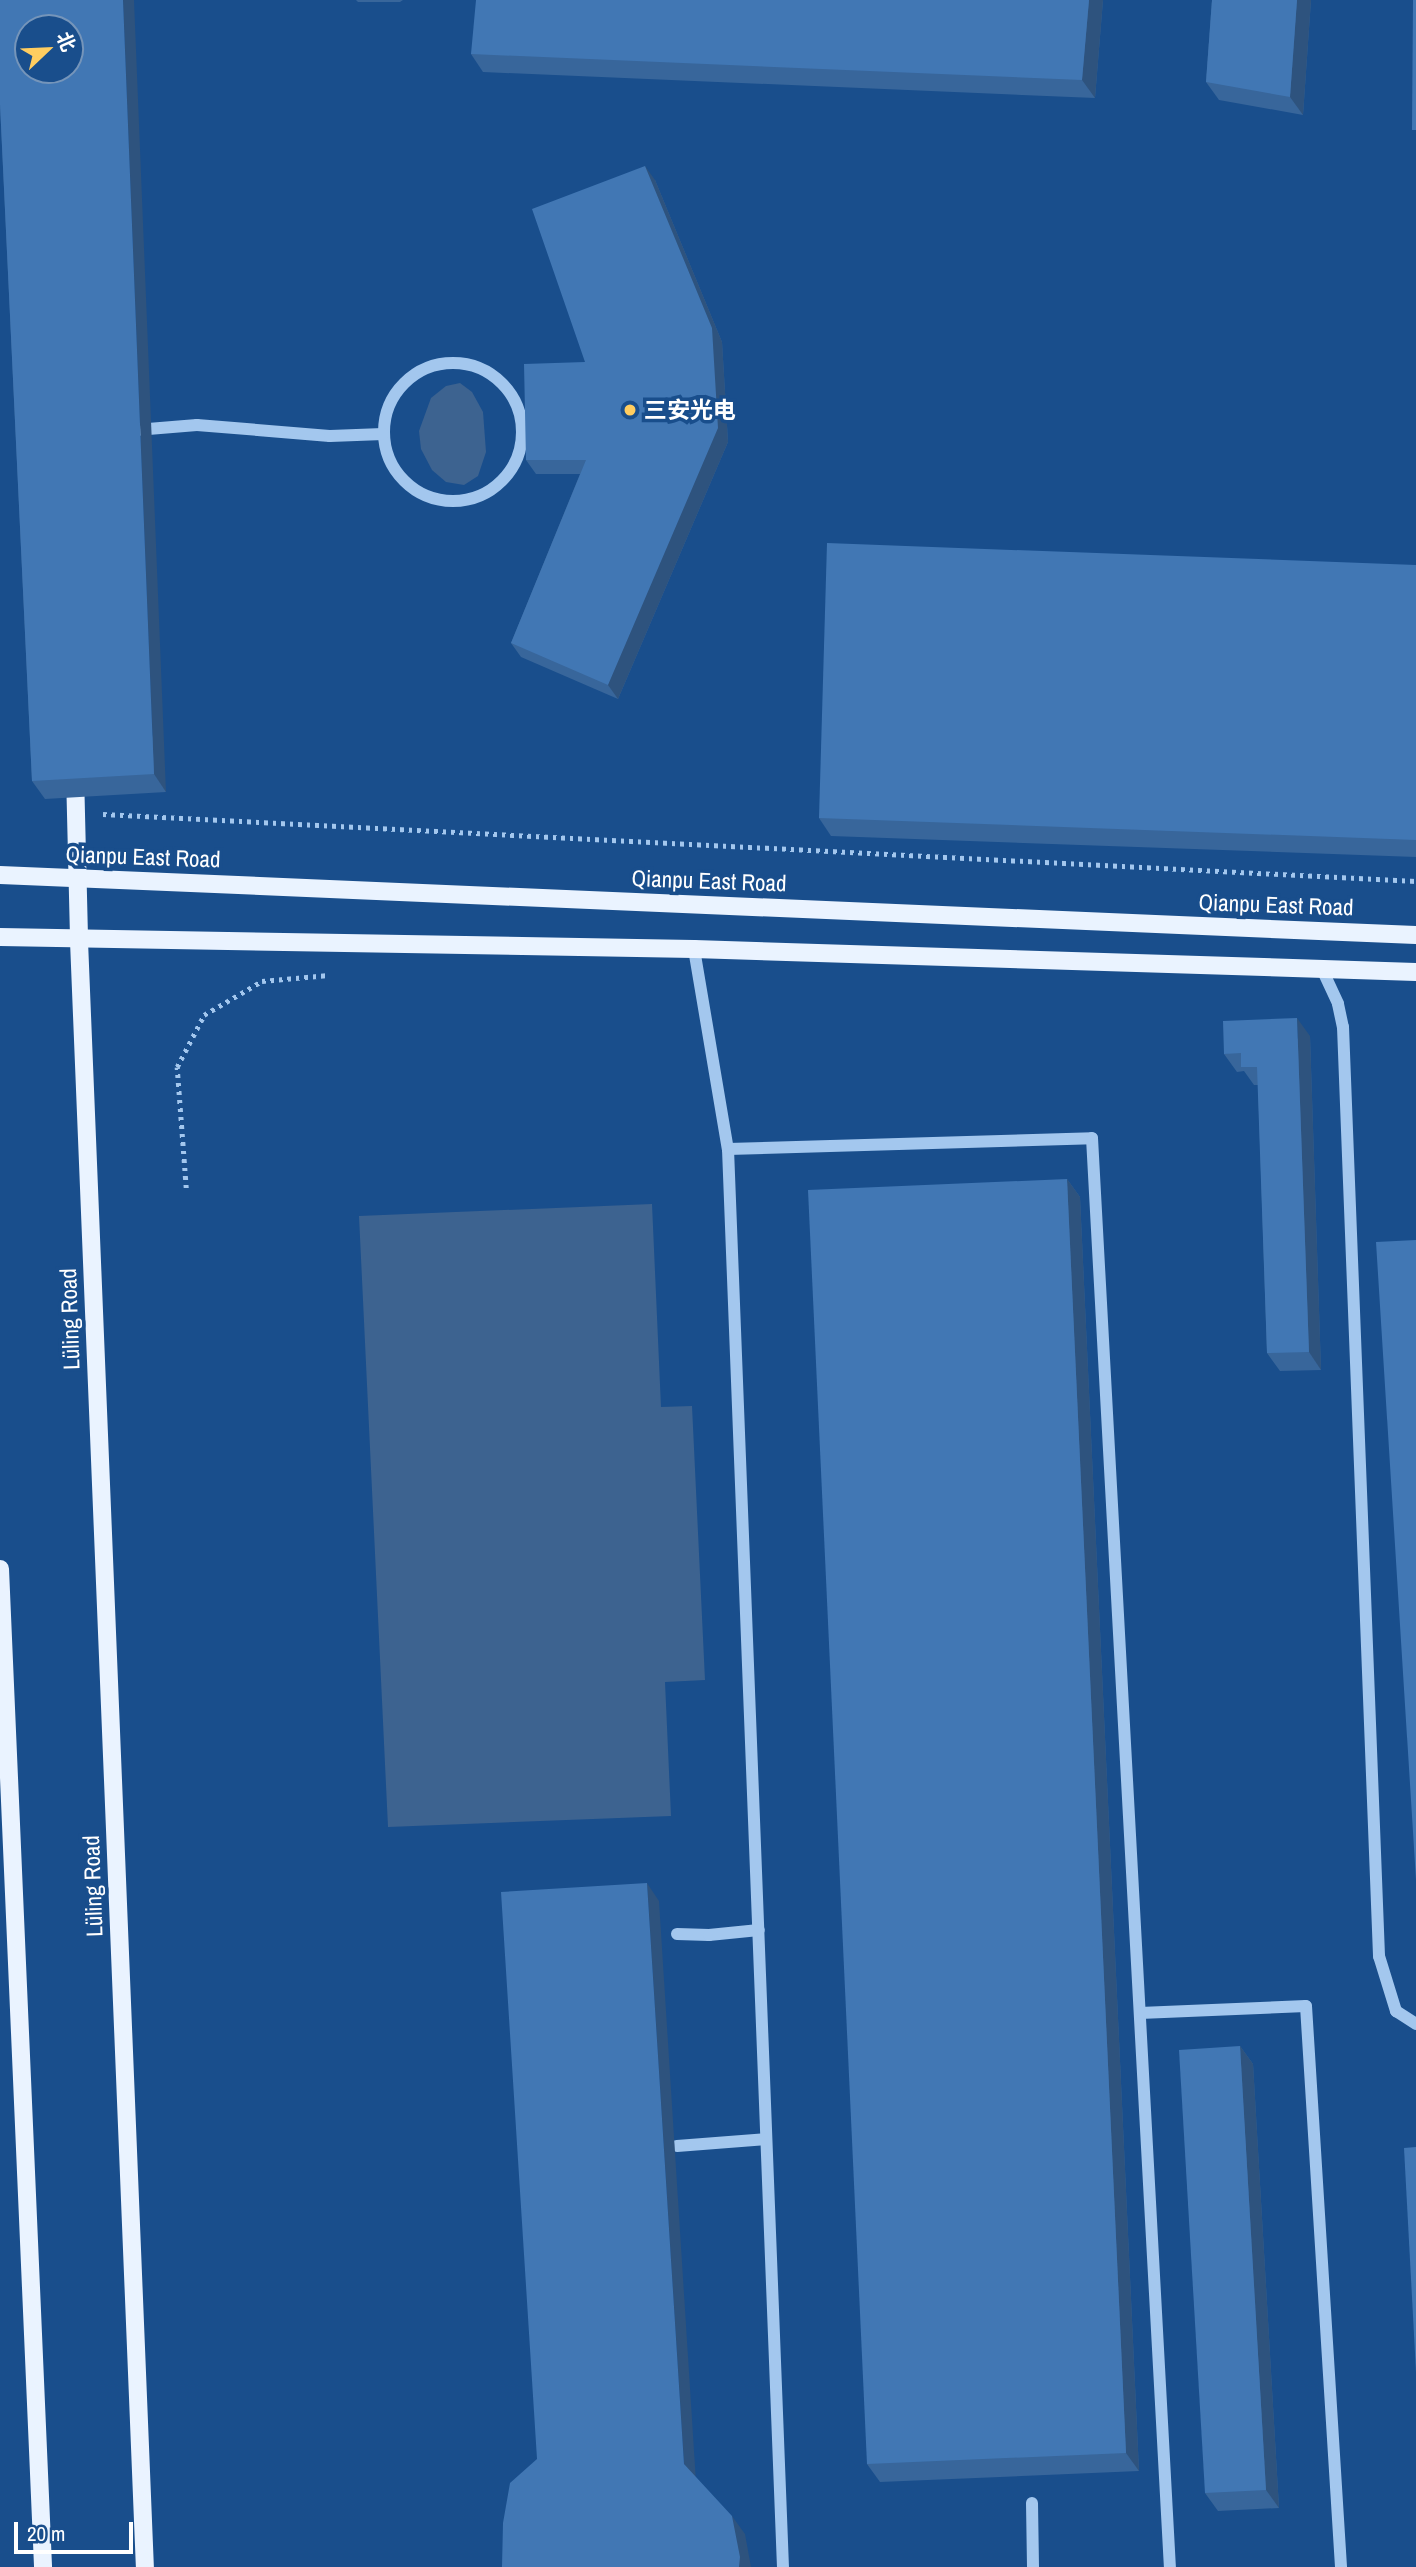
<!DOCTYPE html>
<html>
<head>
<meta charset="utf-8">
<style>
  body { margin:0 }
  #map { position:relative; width:1416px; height:2567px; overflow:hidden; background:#194e8c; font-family:"Archivo Narrow","Noto Sans SC",sans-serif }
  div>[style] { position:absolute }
  .water>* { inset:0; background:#3d6390 }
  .path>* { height:4.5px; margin-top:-2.25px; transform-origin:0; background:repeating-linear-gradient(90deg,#a3c7ee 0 3.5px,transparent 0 8.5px) }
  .minor>* { height:12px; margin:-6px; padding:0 6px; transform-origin:6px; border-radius:6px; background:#a3c7ee }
  .minor>.ring { margin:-6px; padding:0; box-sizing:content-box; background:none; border:12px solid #a3c7ee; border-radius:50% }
  .major>* { height:18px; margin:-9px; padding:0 9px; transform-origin:9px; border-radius:9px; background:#eaf3ff }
  .wall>* { inset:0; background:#38669b }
  .shaded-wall>* { inset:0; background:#2e537e }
  .building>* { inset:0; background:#4177b4 }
  .dots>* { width:19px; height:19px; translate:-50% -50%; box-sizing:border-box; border:4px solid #194e8c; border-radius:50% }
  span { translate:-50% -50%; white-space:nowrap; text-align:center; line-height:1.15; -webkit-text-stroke:7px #194e8c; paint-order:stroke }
  .poi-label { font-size:23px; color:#fff; font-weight:700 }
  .left { translate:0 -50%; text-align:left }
  .street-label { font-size:23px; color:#fff }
  .north { position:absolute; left:14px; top:14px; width:70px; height:70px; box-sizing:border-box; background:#194e8c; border:2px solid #7595ba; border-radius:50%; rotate:67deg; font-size:19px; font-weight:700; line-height:28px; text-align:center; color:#fff }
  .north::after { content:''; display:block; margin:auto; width:24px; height:32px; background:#ffcd60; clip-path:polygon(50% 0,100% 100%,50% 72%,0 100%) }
  .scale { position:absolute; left:14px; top:2522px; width:119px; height:32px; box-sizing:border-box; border:4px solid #fff; border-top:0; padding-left:9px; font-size:21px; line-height:24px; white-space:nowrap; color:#fff; -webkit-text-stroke:5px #194e8c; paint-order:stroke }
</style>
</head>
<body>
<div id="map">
  <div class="water">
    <div style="clip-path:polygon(460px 383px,472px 392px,483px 412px,486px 452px,478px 476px,464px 485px,446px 482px,432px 470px,421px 449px,419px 431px,431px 398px,446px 386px)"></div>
    <div style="clip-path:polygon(652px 1204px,661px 1407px,692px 1406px,705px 1680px,665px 1682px,671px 1816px,388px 1827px,359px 1216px)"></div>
  </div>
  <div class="path">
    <div style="left:103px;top:814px;width:1315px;rotate:2.92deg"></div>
    <div style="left:186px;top:1188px;width:121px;rotate:-94.3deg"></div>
    <div style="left:177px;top:1067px;width:59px;rotate:-62.6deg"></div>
    <div style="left:204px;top:1015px;width:67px;rotate:-30.4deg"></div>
    <div style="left:262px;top:981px;width:67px;rotate:-5.1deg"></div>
  </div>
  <div class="minor">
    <div class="ring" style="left:384px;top:363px;width:126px;height:126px"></div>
    <div style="left:136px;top:430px;width:61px;rotate:-4.7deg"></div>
    <div style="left:197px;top:425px;width:133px;rotate:4.7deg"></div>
    <div style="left:330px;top:436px;width:53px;rotate:-2.2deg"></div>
    <div style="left:694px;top:949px;width:203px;rotate:80.4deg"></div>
    <div style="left:728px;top:1149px;width:1419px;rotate:87.78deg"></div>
    <div style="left:1322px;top:969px;width:38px;rotate:65deg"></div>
    <div style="left:1338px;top:1004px;width:24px;rotate:78deg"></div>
    <div style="left:1343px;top:1027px;width:930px;rotate:87.78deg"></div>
    <div style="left:1379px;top:1956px;width:58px;rotate:72.8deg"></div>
    <div style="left:1396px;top:2011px;width:24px;rotate:33deg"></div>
    <div style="left:728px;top:1149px;width:364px;rotate:-1.7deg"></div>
    <div style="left:1092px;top:1138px;width:1431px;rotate:86.88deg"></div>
    <div style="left:677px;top:1934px;width:32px;rotate:2deg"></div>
    <div style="left:709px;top:1935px;width:50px;rotate:-5.7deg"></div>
    <div style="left:1140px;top:2013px;width:166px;rotate:-2.4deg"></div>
    <div style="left:1306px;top:2006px;width:562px;rotate:86.43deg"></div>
    <div style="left:677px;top:2146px;width:89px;rotate:-4.5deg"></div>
    <div style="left:1032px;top:2503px;width:64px;rotate:89.1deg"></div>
  </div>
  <div class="major">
    <div style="left:75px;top:773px;width:168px;rotate:88.6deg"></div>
    <div style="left:79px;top:941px;width:1627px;rotate:87.68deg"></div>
    <div style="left:0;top:875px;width:1417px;rotate:2.43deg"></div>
    <div style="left:0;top:937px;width:694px;rotate:0.99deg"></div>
    <div style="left:694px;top:949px;width:722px;rotate:1.82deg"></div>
    <div style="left:0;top:1569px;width:999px;rotate:87.53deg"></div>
  </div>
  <div class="wall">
    <div style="clip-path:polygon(356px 0,403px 0,400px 2px,358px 2px)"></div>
    <div style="clip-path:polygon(1103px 0,1095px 98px,483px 72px,471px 54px)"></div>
    <div style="clip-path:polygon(1212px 0,1311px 0,1303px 115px,1219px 100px,1206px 82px)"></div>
    <div style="clip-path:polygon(0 104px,166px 792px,45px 799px,32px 781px)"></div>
    <div style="clip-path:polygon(655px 180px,722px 342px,728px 442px,618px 699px,521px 657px,511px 643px,580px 474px,536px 474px,526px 460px,585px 362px)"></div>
    <div style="clip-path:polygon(1416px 565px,1416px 857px,831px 836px,819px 818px)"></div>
    <div style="clip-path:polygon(1310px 1036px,1321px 1370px,1280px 1371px,1267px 1353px,1258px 1085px,1254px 1085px,1244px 1071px,1237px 1072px,1224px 1054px)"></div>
    <div style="clip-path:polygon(1067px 1179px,1080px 1197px,1139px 2471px,880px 2482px,867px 2464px)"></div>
    <div style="clip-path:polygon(1240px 2046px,1253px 2064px,1279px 2508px,1218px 2511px,1205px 2493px)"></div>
  </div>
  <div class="shaded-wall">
    <div style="clip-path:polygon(123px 0,134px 0,166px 792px,154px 774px)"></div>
    <div style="clip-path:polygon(1089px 0,1103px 0,1095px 98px,1082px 80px)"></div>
    <div style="clip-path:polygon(1297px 0,1311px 0,1303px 115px,1290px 97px)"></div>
    <div style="clip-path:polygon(645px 166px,655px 180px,722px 342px,728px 442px,618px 699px,608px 685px)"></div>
    <div style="clip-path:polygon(1297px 1018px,1310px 1036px,1321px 1370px,1309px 1352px)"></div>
    <div style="clip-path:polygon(1067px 1179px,1080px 1197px,1139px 2471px,1126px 2453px)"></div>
    <div style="clip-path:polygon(647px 1883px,659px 1901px,696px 2482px,684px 2464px)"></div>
    <div style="clip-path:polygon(1240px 2046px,1253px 2064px,1279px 2508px,1266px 2490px)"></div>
    <div style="clip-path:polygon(732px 2516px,745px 2534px,751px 2567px,739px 2567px)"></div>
  </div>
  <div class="building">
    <div style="clip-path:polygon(evenodd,0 0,123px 0,154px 774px,32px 781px,0 104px,0 0,28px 28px,70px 28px,70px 70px,28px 70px,28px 28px)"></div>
    <div style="clip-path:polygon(476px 0,1089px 0,1082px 80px,471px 54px)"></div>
    <div style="clip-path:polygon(1212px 0,1297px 0,1290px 97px,1206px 82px)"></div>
    <div style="clip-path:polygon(1413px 0,1416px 0,1416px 130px,1412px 130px)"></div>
    <div style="clip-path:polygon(645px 166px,712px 328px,718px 428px,608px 685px,511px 643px,586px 460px,526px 460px,524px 364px,585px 362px,532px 209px)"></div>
    <div style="clip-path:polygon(827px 543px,1416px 565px,1416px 840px,819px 818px)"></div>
    <div style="clip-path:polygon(1297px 1018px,1309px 1352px,1267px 1353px,1257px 1067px,1241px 1067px,1241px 1053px,1224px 1054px,1223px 1021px)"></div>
    <div style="clip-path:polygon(1067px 1179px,1126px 2453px,867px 2464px,808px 1190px)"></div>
    <div style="clip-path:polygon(1416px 1240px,1416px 1880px,1376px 1242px)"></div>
    <div style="clip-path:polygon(647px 1883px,684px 2464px,732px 2516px,740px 2557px,739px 2567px,502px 2567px,503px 2523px,510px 2483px,537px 2459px,501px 1892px)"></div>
    <div style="clip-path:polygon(1240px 2046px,1266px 2490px,1205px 2493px,1179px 2050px)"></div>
    <div style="clip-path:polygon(1416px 2147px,1416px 2372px,1404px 2148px)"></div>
  </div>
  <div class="dots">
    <div style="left:630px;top:410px;background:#ffcd60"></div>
  </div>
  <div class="poi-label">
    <span class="left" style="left:644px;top:410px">三安光电</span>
  </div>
  <div class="street-label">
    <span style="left:143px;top:857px;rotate:2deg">Qianpu East Road</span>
    <span style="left:709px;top:881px;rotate:2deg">Qianpu East Road</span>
    <span style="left:1276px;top:905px;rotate:2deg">Qianpu East Road</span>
    <span style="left:70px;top:1319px;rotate:-92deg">Lüling Road</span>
    <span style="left:93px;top:1886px;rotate:-92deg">Lüling Road</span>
  </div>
  <div class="north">北</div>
  <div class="scale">20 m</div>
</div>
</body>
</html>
